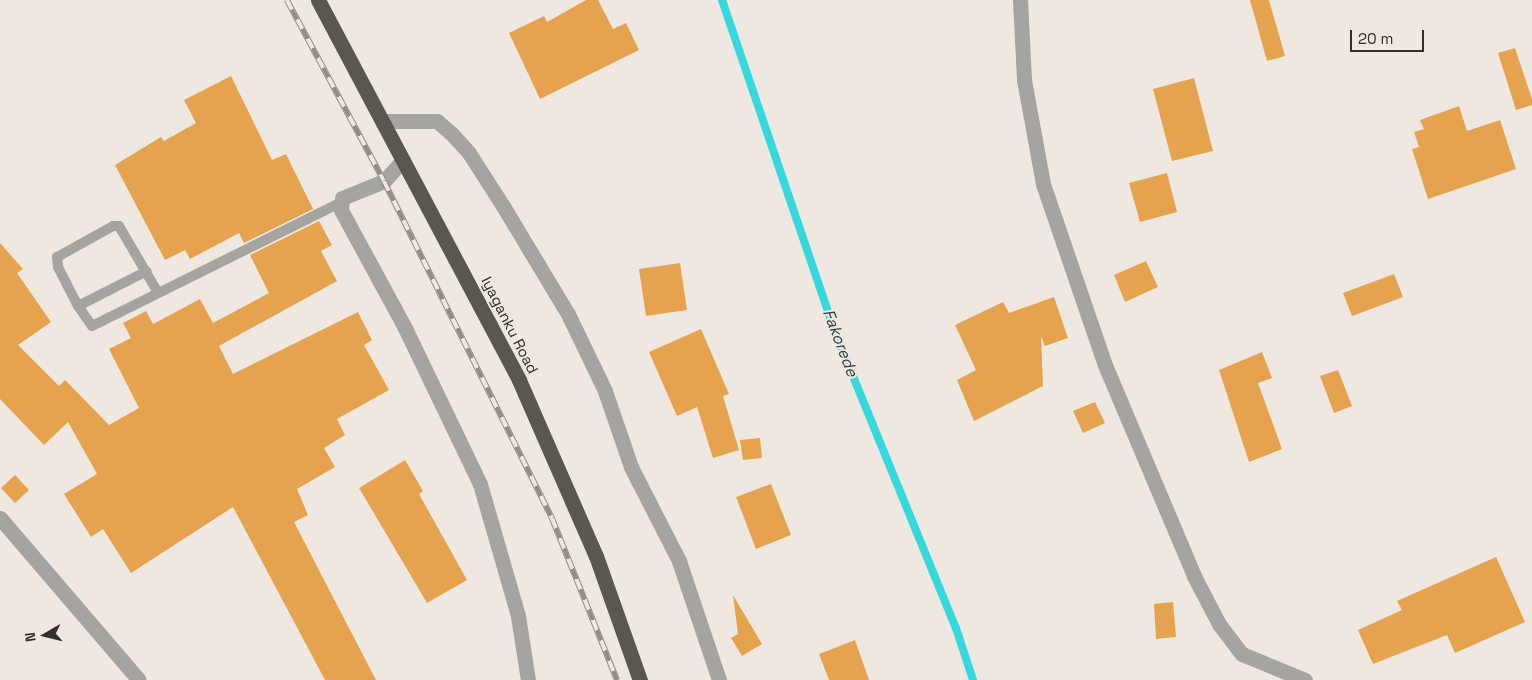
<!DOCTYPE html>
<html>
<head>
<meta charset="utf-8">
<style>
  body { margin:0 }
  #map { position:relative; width:1532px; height:680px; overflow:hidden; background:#efe8e0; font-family:"Space Grotesk",sans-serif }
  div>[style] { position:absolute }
  .stream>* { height:8px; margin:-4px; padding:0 4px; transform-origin:4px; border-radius:4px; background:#35d8dd }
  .building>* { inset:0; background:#e5a34f }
  .lane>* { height:10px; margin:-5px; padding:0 5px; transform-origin:5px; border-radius:5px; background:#a5a4a0 }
  .street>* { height:15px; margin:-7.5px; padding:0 7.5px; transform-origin:7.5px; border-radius:7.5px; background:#a5a4a0 }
  .highway>* { height:15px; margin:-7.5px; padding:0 7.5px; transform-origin:7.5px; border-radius:7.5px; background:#5a574f }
  .rail>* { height:5.5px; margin-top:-2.75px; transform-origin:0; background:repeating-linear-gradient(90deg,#efe8e0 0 11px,#918c86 0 22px); box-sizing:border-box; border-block:1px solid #918c86 }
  span { translate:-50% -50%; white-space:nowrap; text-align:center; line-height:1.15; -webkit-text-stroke:4px #efe8e0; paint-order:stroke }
  .street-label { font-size:15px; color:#312e2b }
  .water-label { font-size:16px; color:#274041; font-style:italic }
  .north { position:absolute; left:20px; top:610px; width:50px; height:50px; -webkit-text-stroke:4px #efe8e0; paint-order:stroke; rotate:262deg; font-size:14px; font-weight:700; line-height:20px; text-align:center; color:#312e2b }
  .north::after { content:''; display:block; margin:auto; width:18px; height:22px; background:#312e2b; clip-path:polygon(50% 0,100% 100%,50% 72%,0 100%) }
  .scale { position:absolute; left:1350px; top:30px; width:74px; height:22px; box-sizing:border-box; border:2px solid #312e2b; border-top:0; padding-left:6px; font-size:15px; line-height:18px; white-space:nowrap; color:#312e2b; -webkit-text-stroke:4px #efe8e0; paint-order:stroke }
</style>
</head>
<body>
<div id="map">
  <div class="stream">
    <div style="left:722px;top:0;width:351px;rotate:71.2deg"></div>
    <div style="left:835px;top:332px;width:320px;rotate:67.8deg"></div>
    <div style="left:956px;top:628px;width:55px;rotate:71.9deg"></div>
  </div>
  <div class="building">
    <div style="clip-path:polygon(586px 0,598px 0,613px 29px,626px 23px,639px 50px,540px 99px,509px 33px,544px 16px,547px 22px)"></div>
    <div style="clip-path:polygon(1250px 0,1269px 0,1285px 56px,1267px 61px)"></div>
    <div style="clip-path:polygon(1515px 48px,1532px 99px,1532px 105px,1516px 110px,1498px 53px)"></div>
    <div style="clip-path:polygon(231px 76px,272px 160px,286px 154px,313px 209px,244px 243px,239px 233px,190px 259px,185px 250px,165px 260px,115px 165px,161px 137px,164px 141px,196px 123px,184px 100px)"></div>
    <div style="clip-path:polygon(1194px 78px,1213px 151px,1172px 161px,1153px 89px)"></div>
    <div style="clip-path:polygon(1459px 106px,1467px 131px,1500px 120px,1516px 169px,1428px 199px,1412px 149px,1419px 147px,1414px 132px,1424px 129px,1420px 120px)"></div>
    <div style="clip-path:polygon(1167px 173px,1177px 212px,1140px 222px,1129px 183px)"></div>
    <div style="clip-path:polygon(319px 221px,332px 245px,321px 251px,337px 281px,219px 346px,233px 374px,358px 312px,372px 340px,364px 345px,389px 390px,337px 419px,345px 435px,324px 448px,335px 467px,297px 489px,308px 515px,294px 522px,376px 680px,325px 680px,233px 507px,131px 573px,103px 529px,91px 537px,64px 494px,97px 474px,68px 422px,44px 445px,0 399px,0 243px,23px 269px,17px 273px,51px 322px,18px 345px,59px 386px,65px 380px,109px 425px,139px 408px,109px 349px,131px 338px,123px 323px,146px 311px,153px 324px,200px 299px,213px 323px,269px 293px,250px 255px)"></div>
    <div style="clip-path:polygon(1146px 261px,1158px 287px,1125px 302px,1114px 275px)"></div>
    <div style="clip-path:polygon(680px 263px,687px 310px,646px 316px,639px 269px)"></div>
    <div style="clip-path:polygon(1394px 274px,1403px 297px,1352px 316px,1343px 293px)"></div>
    <div style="clip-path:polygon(1054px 297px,1068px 338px,1045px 346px,1041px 336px,1043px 386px,974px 421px,957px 380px,976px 370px,955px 325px,1003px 302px,1009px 313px)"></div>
    <div style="clip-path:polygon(701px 329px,729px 394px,723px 396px,739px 450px,713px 458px,697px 407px,677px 416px,649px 352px)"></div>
    <div style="clip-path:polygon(1262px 352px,1272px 378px,1258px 383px,1282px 449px,1249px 462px,1219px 370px)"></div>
    <div style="clip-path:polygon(1338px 370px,1352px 406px,1334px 413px,1320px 376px)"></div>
    <div style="clip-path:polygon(1095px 402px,1105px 423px,1083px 433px,1073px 411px)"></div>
    <div style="clip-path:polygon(760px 438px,762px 458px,743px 460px,740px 440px)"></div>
    <div style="clip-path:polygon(405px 460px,423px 491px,419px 494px,467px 580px,427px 603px,359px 488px)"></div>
    <div style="clip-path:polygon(15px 475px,29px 490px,15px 503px,1px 488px)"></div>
    <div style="clip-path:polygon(771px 484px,791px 535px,756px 549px,736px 497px)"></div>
    <div style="clip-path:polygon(1496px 557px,1525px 622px,1455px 653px,1447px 635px,1373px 664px,1358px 630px,1402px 610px,1397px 601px)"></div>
    <div style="clip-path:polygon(733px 595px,762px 644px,742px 656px,731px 638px,738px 634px)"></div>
    <div style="clip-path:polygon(1173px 602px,1176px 637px,1156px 639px,1154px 604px)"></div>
    <div style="clip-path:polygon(855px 640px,869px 680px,829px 680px,819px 654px)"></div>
  </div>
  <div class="lane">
    <div style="left:157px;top:291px;width:75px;rotate:-120.3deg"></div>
    <div style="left:119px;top:226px;width:6px;rotate:180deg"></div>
    <div style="left:113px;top:226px;width:64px;rotate:151deg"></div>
    <div style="left:57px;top:257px;width:10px;rotate:84deg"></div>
    <div style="left:58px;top:267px;width:44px;rotate:62.9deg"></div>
    <div style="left:78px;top:306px;width:24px;rotate:55deg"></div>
    <div style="left:92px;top:326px;width:277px;rotate:-26.4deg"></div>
    <div style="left:78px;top:306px;width:77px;rotate:-26.9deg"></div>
  </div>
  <div class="street">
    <div style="left:1020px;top:0;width:80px;rotate:87.1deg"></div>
    <div style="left:1024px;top:80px;width:106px;rotate:79.6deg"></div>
    <div style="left:1043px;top:184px;width:191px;rotate:71.1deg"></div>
    <div style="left:1105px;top:365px;width:229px;rotate:67.1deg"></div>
    <div style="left:1194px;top:576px;width:54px;rotate:62.5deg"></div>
    <div style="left:1219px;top:624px;width:38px;rotate:53deg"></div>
    <div style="left:1242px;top:654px;width:68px;rotate:22.4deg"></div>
    <div style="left:383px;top:121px;width:54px"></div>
    <div style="left:437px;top:121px;width:20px;rotate:41deg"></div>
    <div style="left:452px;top:134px;width:25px;rotate:48deg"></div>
    <div style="left:469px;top:153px;width:63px;rotate:57.3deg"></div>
    <div style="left:503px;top:206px;width:126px;rotate:59deg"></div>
    <div style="left:568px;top:314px;width:85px;rotate:64.3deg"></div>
    <div style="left:605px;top:391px;width:80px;rotate:71.1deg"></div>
    <div style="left:631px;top:467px;width:106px;rotate:62.9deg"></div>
    <div style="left:679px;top:561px;width:126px;rotate:71.4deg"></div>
    <div style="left:403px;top:160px;width:28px;rotate:132deg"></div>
    <div style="left:384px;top:181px;width:45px;rotate:158deg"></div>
    <div style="left:342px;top:198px;width:12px;rotate:95deg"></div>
    <div style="left:341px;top:210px;width:134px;rotate:61.5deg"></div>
    <div style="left:405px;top:328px;width:173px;rotate:64.3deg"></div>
    <div style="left:480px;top:484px;width:137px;rotate:73.9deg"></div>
    <div style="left:518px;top:616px;width:65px;rotate:81.1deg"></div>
    <div style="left:0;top:518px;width:213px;rotate:49.4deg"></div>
  </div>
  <div class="highway">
    <div style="left:318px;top:0;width:430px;rotate:62.1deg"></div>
    <div style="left:519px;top:380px;width:192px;rotate:66.4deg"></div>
    <div style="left:596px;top:556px;width:132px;rotate:70.5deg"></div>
  </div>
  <div class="rail">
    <div style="left:287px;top:0;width:205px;rotate:61.8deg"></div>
    <div style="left:384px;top:181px;width:377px;rotate:63.5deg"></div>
    <div style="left:552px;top:518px;width:175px;rotate:68.1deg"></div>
  </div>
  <div class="street-label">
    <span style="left:510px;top:325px;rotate:63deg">Iyaganku Road</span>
  </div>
  <div class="water-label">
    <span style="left:840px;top:343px;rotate:69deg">Fakorede</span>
  </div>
  <div class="north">N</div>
  <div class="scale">20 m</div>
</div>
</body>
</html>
